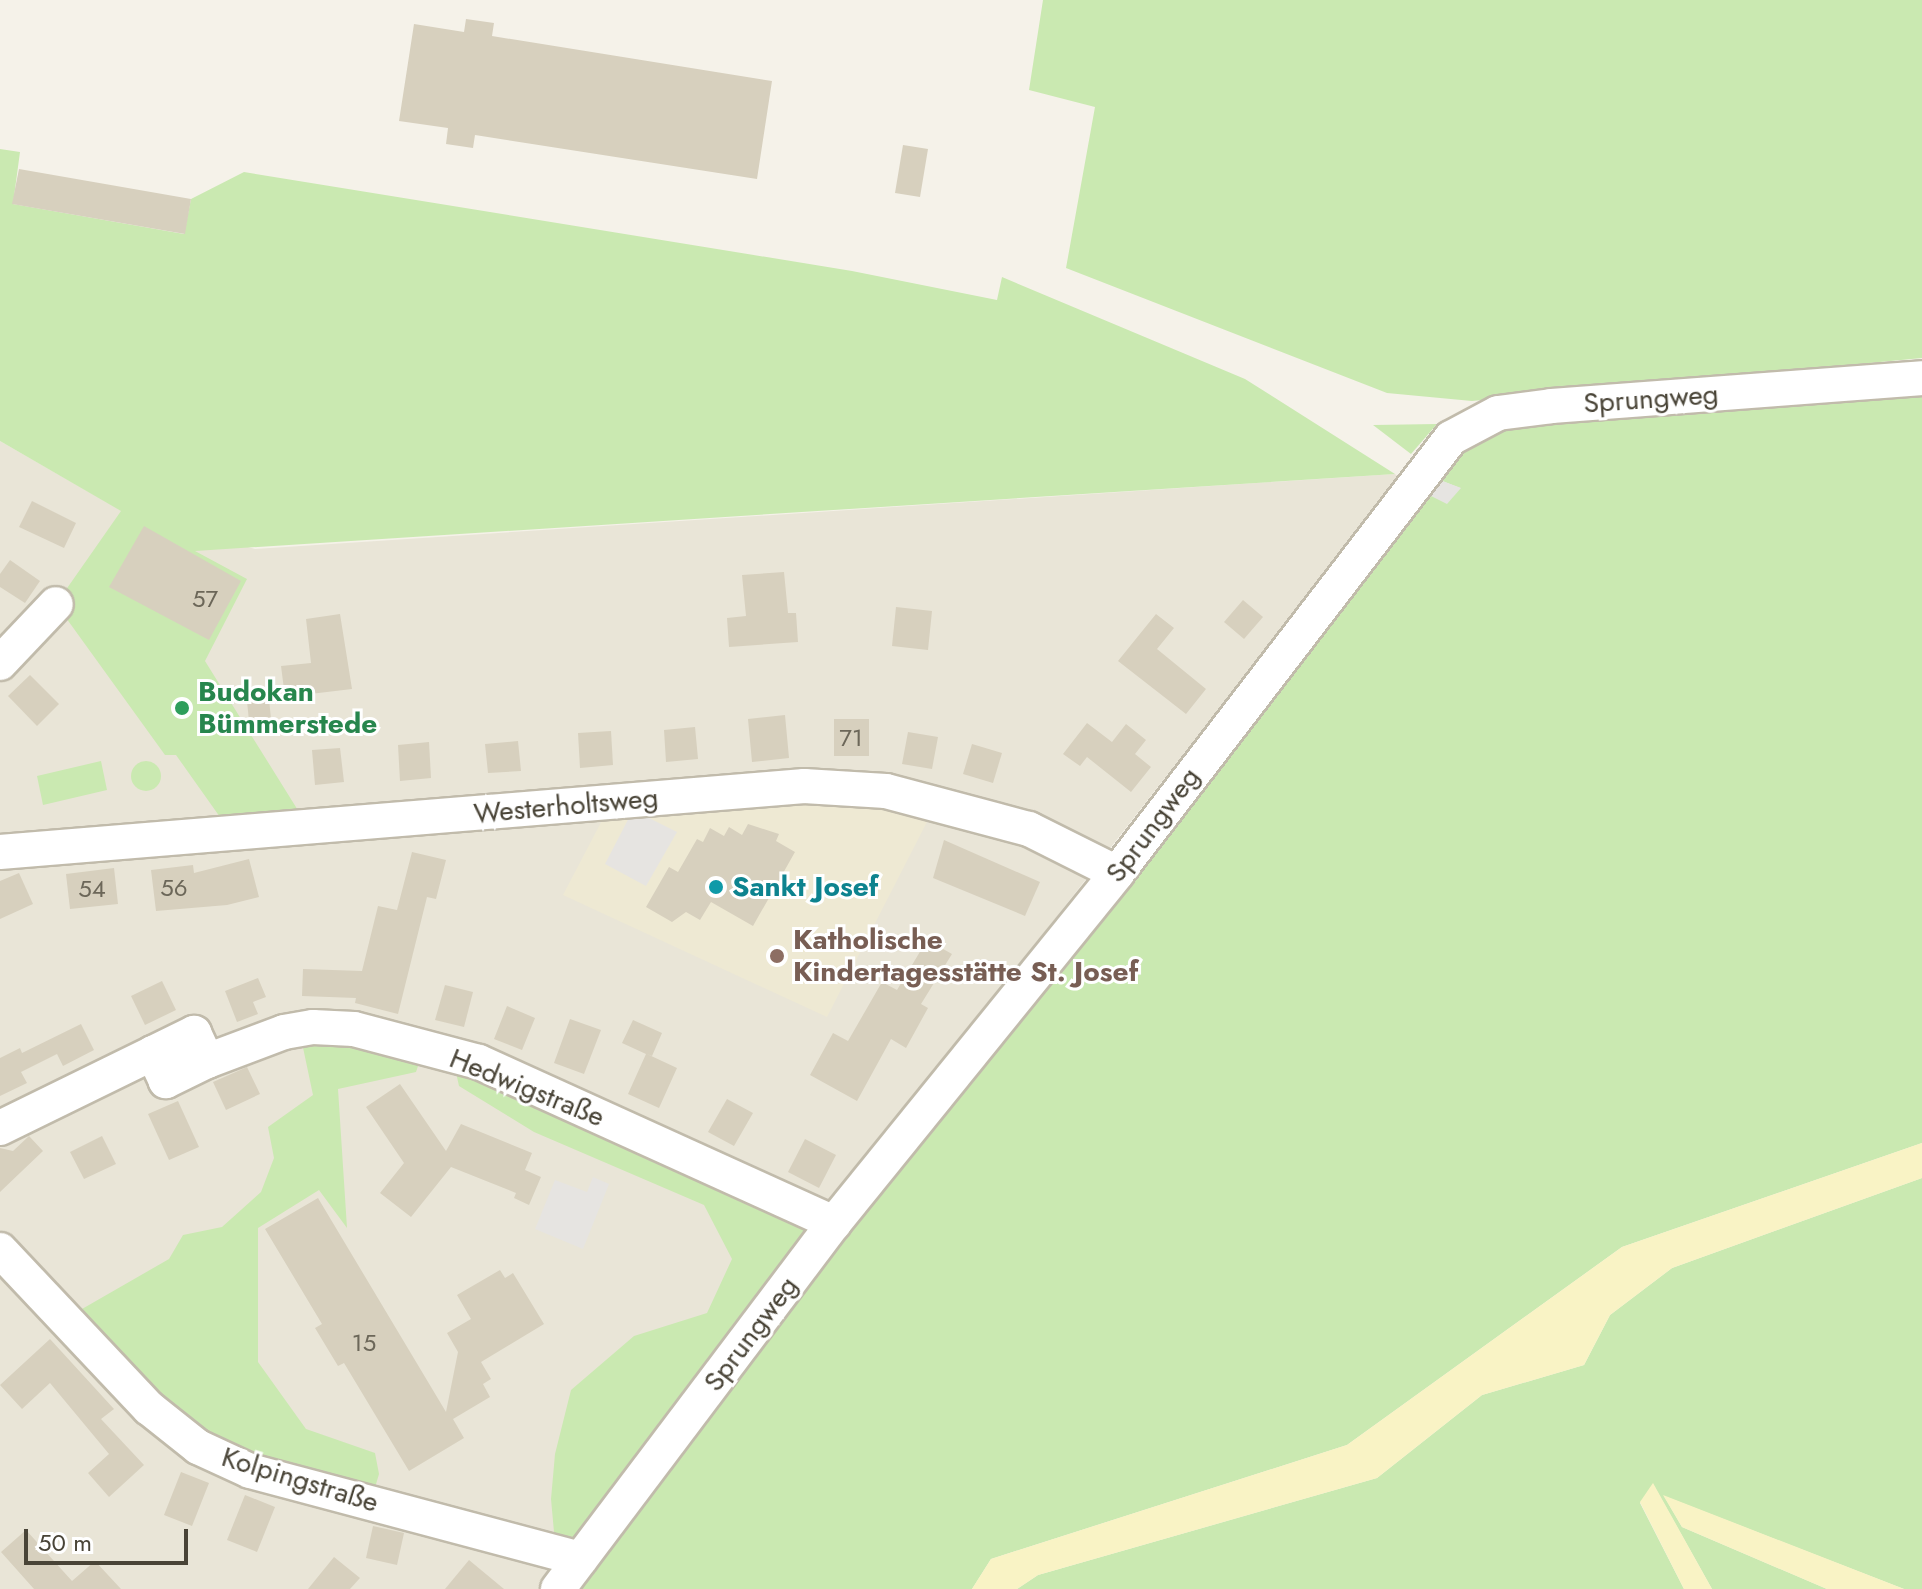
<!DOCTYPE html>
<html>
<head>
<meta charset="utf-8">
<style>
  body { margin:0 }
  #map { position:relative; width:1922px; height:1589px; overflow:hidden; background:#f5f2e9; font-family:Jost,sans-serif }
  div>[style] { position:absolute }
  .residential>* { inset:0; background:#e9e5d7 }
  .education>* { inset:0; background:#eee9d3 }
  .green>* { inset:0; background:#cae9b1 }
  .round { border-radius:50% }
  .sand>* { inset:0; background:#f9f3c5 }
  .parking>* { inset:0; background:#e6e4e1 }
  .building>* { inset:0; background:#d7d0be }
  .roads { filter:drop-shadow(2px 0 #c1bbab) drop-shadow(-2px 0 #c1bbab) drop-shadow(0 2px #c1bbab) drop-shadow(0 -2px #c1bbab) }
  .minor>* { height:34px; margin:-17px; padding:0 17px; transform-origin:17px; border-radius:17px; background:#fff }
  .dots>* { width:22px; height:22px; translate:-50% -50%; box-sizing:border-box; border:4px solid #fff; border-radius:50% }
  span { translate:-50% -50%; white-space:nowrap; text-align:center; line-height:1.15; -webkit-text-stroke:6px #fff; paint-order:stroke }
  .number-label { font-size:24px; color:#6c6759 }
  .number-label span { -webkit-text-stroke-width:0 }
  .street-label { font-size:28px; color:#494437 }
  .leisure-label { font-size:28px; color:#27864d; font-weight:700 }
  .left { translate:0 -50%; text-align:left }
  .culture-label { font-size:28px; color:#0d838f; font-weight:700 }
  .education-label { font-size:28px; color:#785e54; font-weight:700 }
  .scale { position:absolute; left:24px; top:1529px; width:164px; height:36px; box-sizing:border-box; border:4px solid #494437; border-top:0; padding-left:10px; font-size:24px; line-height:28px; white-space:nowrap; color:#494437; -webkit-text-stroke:6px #fff; paint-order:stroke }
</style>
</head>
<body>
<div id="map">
  <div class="residential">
    <div style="clip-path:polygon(0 441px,122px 511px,255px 549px,1395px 474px,1399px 478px,819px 1221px,542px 1589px,0 1589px)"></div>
  </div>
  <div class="education">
    <div style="clip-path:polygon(858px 798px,931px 814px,827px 1017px,563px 895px,608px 809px)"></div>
  </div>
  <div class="green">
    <div style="clip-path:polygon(1043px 0,1922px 0,1922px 358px,1472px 401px,1387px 393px,1066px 268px,1095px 107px,1029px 90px)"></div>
    <div style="clip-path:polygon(0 149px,20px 152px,13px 204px,184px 234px,191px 199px,244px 172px,852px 271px,997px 300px,1002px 277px,1245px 379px,1395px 474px,195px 551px,247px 579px,205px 661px,309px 828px,232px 834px,176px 755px,165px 755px,56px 604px,121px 511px,0 441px)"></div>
    <div style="clip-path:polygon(1922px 388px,1922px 1143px,1622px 1247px,1347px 1445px,991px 1559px,972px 1589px,569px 1589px,1421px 491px,1460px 488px,1432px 477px,1476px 428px)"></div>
    <div style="clip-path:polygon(1437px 424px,1411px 454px,1373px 425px)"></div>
    <div class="round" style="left:131px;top:761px;width:30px;height:30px"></div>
    <div style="clip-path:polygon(101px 761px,107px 790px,43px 805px,37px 776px)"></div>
    <div style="clip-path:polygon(301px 1038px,329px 1038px,420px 1060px,416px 1072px,338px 1089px,347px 1228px,319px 1190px,258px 1228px,258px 1362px,306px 1429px,375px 1453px,379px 1474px,374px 1491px,266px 1460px,203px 1431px,158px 1399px,82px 1309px,169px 1259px,183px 1235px,222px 1227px,261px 1192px,274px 1158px,268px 1127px,313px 1095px)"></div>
    <div style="clip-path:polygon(455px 1068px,815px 1222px,573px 1548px,555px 1543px,551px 1499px,555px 1454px,571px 1390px,634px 1336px,707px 1313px,732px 1259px,704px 1205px,534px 1132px,459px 1086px)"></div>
    <div style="clip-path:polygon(1922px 1178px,1922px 1589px,1904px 1589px,1664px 1496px,1682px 1527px,1827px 1589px,1712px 1589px,1653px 1484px,1640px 1503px,1684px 1589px,1017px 1589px,1038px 1575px,1377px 1478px,1482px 1395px,1584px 1365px,1610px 1315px,1672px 1268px)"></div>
  </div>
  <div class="sand">
    <div style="clip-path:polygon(1922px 1143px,1922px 1178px,1672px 1268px,1610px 1315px,1584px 1365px,1482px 1395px,1377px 1478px,1038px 1575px,1017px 1589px,972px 1589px,991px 1559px,1347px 1445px,1622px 1247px)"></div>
    <div style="clip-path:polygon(1653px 1483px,1712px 1589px,1684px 1589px,1640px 1502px)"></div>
    <div style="clip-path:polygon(1663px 1495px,1904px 1589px,1827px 1589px,1682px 1527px)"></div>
  </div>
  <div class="parking">
    <div style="clip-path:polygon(1432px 477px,1461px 488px,1447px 504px,1421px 491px)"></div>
    <div style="clip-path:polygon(633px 810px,677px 832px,646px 886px,605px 864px)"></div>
    <div style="clip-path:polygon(593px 1177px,609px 1184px,583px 1249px,535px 1229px,555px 1180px,587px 1192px)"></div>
  </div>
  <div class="building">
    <div style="clip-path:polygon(466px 19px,494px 23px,492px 36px,772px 81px,757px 179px,475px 135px,473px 148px,446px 144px,448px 128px,399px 121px,414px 24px,464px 32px)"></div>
    <div style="clip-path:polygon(903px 145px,928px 149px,920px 197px,895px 193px)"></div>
    <div style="clip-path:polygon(19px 169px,191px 199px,185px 234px,12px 204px)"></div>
    <div style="clip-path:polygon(32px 501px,76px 523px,64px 548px,19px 527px)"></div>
    <div style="clip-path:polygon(144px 526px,241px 581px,209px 640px,109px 587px)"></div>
    <div style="clip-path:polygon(10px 560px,40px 581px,25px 603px,0 587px,0 574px)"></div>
    <div style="clip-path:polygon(784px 572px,788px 613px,796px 613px,798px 642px,729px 647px,727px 618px,746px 616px,742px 575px)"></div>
    <div style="clip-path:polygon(1243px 600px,1263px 617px,1244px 639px,1224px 622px)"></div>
    <div style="clip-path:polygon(896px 607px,932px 611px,928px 650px,892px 646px)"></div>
    <div style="clip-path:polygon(340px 614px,352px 689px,285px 697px,281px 666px,311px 663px,306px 619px)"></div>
    <div style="clip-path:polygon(1156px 614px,1174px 628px,1157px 649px,1206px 689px,1186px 714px,1118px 661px)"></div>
    <div style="clip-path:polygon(30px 675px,59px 704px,37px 726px,8px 696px)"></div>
    <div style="clip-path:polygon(269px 699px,271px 719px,249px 721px,247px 701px)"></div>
    <div style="clip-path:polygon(785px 715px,789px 758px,752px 762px,748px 719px)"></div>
    <div style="clip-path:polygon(834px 719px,869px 719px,869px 756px,834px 756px)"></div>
    <div style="clip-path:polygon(1087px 723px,1112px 742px,1126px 724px,1146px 740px,1135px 754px,1151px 767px,1131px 792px,1087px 757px,1080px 766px,1063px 754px)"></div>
    <div style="clip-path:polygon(695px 727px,698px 759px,666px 762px,664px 730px)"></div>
    <div style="clip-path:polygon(611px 731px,613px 765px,580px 768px,578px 733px)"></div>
    <div style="clip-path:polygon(908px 732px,938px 737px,932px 769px,902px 764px)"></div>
    <div style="clip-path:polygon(518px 741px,521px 771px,488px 773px,485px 744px)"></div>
    <div style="clip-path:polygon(429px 742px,431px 778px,400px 781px,398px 745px)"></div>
    <div style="clip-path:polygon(972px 744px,1002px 753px,993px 783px,963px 774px)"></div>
    <div style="clip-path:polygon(340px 748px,344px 782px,315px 785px,312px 750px)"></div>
    <div style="clip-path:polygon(748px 824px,779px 834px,776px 841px,795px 852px,753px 926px,711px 902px,700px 920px,686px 912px,672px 922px,646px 907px,669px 867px,678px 872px,697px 839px,703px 842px,710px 828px,724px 836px,729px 827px,742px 835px)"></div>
    <div style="clip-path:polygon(944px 840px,1040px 882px,1025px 916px,933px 878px)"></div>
    <div style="clip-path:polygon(412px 852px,446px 860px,436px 899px,427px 897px,398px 1014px,355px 1003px,356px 998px,302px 996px,303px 969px,362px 971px,378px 906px,397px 910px)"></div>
    <div style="clip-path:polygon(249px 859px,259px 897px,227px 905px,156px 911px,151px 870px,193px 865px,194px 873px)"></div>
    <div style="clip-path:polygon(114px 868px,118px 904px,70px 909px,66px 874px)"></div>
    <div style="clip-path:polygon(19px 873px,33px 904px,0 919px,0 881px)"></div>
    <div style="clip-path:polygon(927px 940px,952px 954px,921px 1004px,928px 1008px,906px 1048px,891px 1039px,857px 1101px,810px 1075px,833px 1033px,848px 1041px,882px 982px,897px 990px)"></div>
    <div style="clip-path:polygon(258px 978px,266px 997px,253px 1002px,258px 1014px,237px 1022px,225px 991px)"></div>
    <div style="clip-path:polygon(162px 981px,176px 1010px,145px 1025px,131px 996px)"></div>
    <div style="clip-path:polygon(445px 985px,473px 992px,464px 1027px,435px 1020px)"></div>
    <div style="clip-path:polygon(507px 1006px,535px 1018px,522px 1050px,494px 1039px)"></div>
    <div style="clip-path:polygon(570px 1019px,601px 1030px,584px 1074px,554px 1063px)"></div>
    <div style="clip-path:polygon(633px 1020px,662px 1033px,652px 1056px,647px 1054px,677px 1068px,659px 1108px,628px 1094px,646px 1054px,622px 1043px)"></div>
    <div style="clip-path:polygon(81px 1024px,94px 1050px,63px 1066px,57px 1054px,21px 1072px,27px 1083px,0 1096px,0 1058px,20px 1048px,22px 1053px)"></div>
    <div style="clip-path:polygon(247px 1067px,260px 1094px,226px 1110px,213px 1082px)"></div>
    <div style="clip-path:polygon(400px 1084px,446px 1151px,461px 1124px,532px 1153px,525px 1170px,541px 1177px,529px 1205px,514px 1198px,516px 1193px,451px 1167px,411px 1217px,380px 1193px,404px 1163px,366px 1107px)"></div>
    <div style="clip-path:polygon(727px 1099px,753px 1113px,734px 1146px,708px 1132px)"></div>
    <div style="clip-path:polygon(178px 1101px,199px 1147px,169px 1160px,148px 1114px)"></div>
    <div style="clip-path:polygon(29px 1136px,43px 1151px,0 1192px,0 1148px,13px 1151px)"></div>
    <div style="clip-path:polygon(102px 1136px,116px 1164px,84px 1179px,70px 1152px)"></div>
    <div style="clip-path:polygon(805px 1139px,836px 1155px,819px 1188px,788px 1172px)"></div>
    <div style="clip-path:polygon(318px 1198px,446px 1412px,458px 1352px,447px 1333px,471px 1319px,457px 1295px,500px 1270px,505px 1278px,513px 1273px,544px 1324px,481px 1362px,491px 1379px,483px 1384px,490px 1397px,453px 1419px,464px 1438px,409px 1471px,344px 1363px,338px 1366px,315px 1328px,322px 1324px,265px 1229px)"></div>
    <div style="clip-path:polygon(50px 1339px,114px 1409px,101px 1419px,144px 1465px,109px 1497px,88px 1473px,109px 1454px,50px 1383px,22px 1409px,0 1385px)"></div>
    <div style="clip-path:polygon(181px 1472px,209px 1483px,192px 1526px,164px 1515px)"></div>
    <div style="clip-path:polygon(245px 1495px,275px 1507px,257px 1552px,227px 1540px)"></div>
    <div style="clip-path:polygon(373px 1526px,404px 1533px,397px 1565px,366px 1558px)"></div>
    <div style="clip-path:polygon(26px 1530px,72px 1581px,95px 1561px,121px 1589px,34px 1589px,1px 1552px)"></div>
    <div style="clip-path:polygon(334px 1557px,360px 1578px,350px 1589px,308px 1589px)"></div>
    <div style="clip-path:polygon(469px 1560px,504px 1589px,445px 1589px)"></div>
  </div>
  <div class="roads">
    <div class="minor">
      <div style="left:0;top:663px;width:81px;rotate:-46.5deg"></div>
      <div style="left:0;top:852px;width:807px;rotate:-4.69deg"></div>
      <div style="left:804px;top:786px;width:82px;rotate:3.5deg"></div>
      <div style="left:886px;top:791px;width:148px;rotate:14.9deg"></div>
      <div style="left:1029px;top:829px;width:98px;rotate:26.6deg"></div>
      <div style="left:207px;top:1061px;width:82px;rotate:-20.6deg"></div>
      <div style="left:284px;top:1032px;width:29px;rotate:-10deg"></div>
      <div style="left:313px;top:1027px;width:41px;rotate:2.8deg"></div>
      <div style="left:354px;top:1029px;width:129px;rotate:14.8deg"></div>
      <div style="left:479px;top:1062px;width:390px;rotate:24.4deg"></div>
      <div style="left:0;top:1128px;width:170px;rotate:-26.1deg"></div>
      <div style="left:153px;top:1053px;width:46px;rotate:-26deg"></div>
      <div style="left:194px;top:1033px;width:31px;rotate:65deg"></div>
      <div style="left:207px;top:1061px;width:46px;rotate:154deg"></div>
      <div style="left:166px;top:1081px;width:31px;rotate:-115deg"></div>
      <div style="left:0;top:1250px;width:217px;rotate:46.7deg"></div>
      <div style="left:149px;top:1408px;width:63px;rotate:38.5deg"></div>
      <div style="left:198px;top:1447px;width:57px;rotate:24.8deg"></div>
      <div style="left:250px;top:1471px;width:342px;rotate:14.9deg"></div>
      <div style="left:558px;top:1589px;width:458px;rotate:-53deg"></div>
      <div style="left:834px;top:1223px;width:450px;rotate:-51deg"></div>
      <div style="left:1117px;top:873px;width:548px;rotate:-52.48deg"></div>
      <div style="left:1451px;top:438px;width:53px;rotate:-28deg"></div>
      <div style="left:1498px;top:413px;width:54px;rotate:-7.4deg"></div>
      <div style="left:1552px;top:406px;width:371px;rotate:-4.3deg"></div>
    </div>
  </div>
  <div class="dots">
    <div style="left:182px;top:708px;background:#2e9e5b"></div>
    <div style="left:716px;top:887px;background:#0f9aa8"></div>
    <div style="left:777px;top:956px;background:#8d6e63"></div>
  </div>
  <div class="number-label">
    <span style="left:205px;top:599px">57</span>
    <span style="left:851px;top:738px">71</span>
    <span style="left:174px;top:888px">56</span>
    <span style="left:92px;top:889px">54</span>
    <span style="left:364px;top:1343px">15</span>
  </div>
  <div class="street-label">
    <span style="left:1651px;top:399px;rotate:-4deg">Sprungweg</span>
    <span style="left:566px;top:806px;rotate:-5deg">Westerholtsweg</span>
    <span style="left:1153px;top:825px;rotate:-53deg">Sprungweg</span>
    <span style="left:527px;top:1088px;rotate:22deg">Hedwigstraße</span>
    <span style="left:751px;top:1334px;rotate:-53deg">Sprungweg</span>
    <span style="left:300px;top:1480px;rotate:17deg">Kolpingstraße</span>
  </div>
  <div class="leisure-label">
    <span class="left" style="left:198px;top:708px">Budokan<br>Bümmerstede</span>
  </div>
  <div class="culture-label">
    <span class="left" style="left:732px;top:887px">Sankt Josef</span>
  </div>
  <div class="education-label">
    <span class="left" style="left:793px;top:956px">Katholische<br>Kindertagesstätte St. Josef</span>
  </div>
  <div class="scale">50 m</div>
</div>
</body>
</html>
